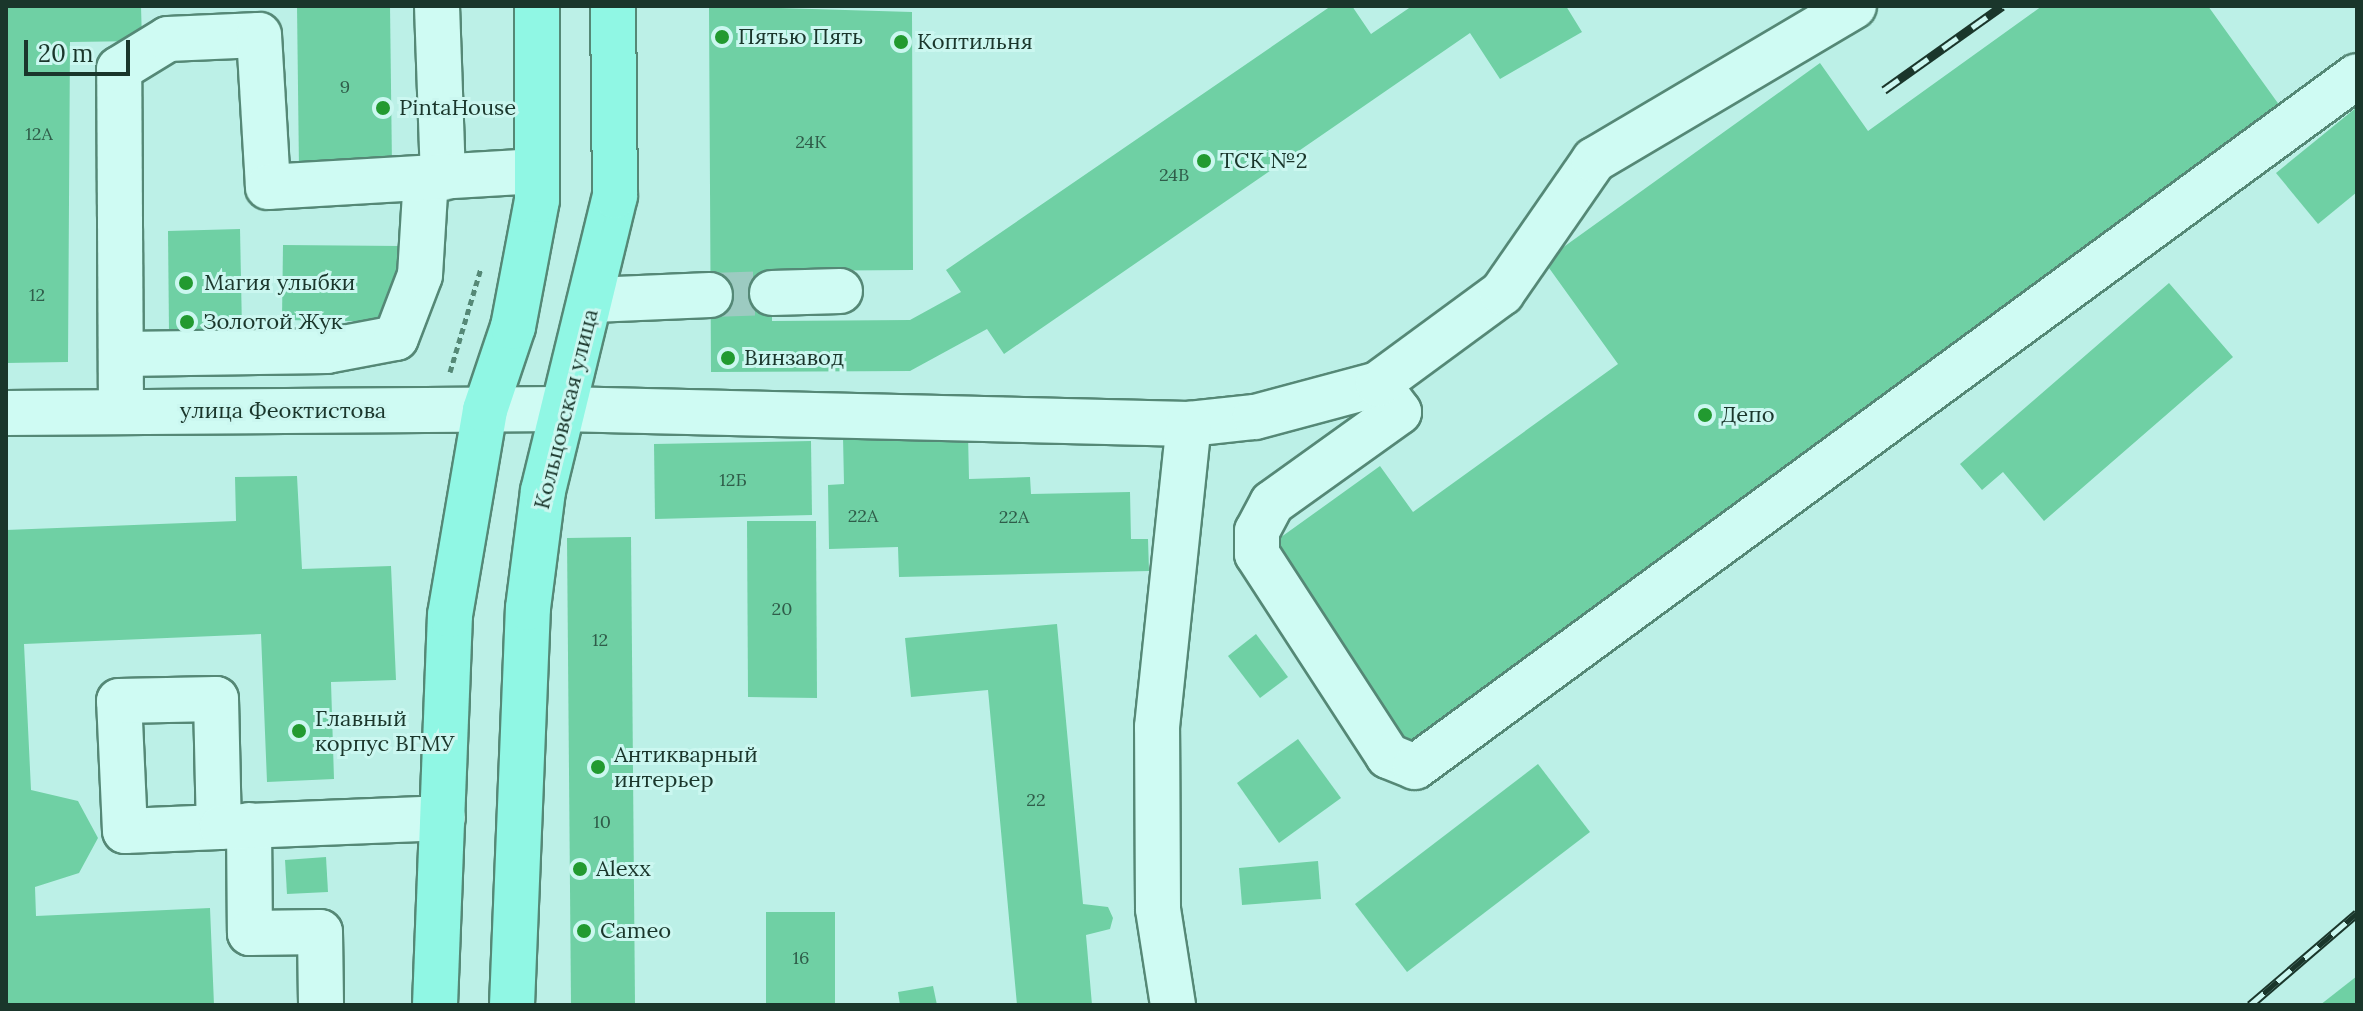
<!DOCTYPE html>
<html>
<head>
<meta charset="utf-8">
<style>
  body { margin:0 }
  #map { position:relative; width:2363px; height:1011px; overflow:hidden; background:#bcf0e7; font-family:Lora,serif }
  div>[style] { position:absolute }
  .building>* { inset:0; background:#6fd0a4 }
  .minor-tunnel>* { height:44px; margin-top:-22px; transform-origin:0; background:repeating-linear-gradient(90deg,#9ccbc1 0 44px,transparent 0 66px) }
  .path>* { height:5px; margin-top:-2.5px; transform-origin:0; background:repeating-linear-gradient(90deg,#558876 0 6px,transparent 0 10px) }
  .roads { filter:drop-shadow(2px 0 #558876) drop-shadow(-2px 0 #558876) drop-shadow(0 2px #558876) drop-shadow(0 -2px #558876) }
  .minor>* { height:44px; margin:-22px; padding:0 22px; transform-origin:22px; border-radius:22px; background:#cffbf3 }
  .major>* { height:44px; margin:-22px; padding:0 22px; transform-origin:22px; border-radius:22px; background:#90f7e4 }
  .rail>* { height:9px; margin-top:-4.5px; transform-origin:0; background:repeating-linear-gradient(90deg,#cbf7f0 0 18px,#1a362b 0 36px); box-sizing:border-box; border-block:2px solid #1a362b }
  .dots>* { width:22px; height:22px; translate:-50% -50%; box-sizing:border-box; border:4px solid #cbf7f0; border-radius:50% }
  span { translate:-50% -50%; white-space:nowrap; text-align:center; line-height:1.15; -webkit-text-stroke:6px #cbf7f0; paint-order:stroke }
  .number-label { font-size:18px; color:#2f5c49 }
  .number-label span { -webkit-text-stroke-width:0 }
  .poi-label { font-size:22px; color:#1a362b }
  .left { translate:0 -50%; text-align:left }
  .street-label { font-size:22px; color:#1a362b }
  .frame { position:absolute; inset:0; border:8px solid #1a362b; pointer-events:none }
  .scale { position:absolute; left:24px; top:40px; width:106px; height:36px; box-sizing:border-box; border:4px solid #1a362b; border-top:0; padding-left:10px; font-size:24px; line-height:28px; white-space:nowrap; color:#1a362b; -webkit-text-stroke:6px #cbf7f0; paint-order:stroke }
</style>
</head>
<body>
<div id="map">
  <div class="building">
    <div style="clip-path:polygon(6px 6px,141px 6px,142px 41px,70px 42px,68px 362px,6px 363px)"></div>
    <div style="clip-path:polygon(297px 6px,390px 6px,392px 167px,299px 169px)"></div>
    <div style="clip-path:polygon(709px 6px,912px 12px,913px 270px,772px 271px,772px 321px,910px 320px,961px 292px,946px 270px,1331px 6px,1352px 6px,1371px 34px,1412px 6px,1566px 6px,1582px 32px,1500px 79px,1470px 33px,1004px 354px,987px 329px,910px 371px,711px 372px)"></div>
    <div style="clip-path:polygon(2042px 6px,2208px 6px,2285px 113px,1407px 743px,1266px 548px,1380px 466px,1413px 512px,1618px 364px,1544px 261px,1820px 63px,1868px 131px)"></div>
    <div style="clip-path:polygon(2357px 107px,2357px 192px,2318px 224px,2276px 173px)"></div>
    <div style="clip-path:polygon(240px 229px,242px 330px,169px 331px,168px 231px)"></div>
    <div style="clip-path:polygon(283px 245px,401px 246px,400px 322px,282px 320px)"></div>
    <div style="clip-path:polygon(2169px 283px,2233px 357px,2044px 521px,2003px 472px,1982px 490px,1960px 464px)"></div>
    <div style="clip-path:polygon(968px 434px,969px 479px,1030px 477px,1031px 494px,1130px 492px,1131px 539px,1148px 539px,1149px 571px,899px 577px,898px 547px,829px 549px,828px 485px,844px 484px,843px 437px)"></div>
    <div style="clip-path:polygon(811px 441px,812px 515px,655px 519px,654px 444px)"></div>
    <div style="clip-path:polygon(297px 476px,302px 569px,391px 566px,396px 680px,331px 682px,334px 779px,267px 782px,261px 634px,24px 644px,31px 790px,78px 801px,98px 838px,79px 873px,35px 887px,36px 916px,210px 908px,214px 1005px,6px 1005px,6px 530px,236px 521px,235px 477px)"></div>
    <div style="clip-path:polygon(747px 521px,816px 521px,817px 698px,748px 697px)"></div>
    <div style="clip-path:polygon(631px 537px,635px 1005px,571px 1005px,567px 538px)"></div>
    <div style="clip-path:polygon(1057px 624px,1083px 904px,1108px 907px,1113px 918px,1110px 929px,1086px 935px,1092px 1005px,1017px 1005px,988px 690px,911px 697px,905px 638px)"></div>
    <div style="clip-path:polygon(1256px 634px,1288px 677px,1260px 698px,1228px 656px)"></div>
    <div style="clip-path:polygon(1298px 739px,1341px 798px,1279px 843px,1237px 783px)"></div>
    <div style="clip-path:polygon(1538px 764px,1590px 832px,1407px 972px,1355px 904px)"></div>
    <div style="clip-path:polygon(326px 857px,328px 892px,287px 894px,285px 860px)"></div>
    <div style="clip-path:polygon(1318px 861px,1321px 899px,1242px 905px,1239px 868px)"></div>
    <div style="clip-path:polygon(766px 912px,835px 912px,835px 1005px,766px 1005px)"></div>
    <div style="clip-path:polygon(2357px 976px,2357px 1005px,2320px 1005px)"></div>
    <div style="clip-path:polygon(933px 986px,937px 1005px,900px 1005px,898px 992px)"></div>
  </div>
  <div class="minor-tunnel">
    <div style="left:710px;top:295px;width:62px;rotate:-1.8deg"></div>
  </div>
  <div class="path">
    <div style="left:450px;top:372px;width:109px;rotate:-73.4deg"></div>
  </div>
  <div class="roads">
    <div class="minor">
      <div style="left:437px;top:6px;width:172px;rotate:88deg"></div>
      <div style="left:772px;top:293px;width:68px;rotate:-1.7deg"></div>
      <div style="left:593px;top:300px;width:117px;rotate:-2.4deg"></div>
      <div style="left:121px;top:354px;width:206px;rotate:-0.8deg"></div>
      <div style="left:327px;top:351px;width:70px;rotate:-10.7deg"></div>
      <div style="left:396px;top:338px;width:67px;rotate:-69.1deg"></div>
      <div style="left:420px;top:275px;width:97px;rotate:-86.5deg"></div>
      <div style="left:1378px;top:384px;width:35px;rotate:53deg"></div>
      <div style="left:1399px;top:412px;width:156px;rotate:144.4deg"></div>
      <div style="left:1272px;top:503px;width:32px;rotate:118deg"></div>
      <div style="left:1257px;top:531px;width:23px;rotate:90deg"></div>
      <div style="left:1257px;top:554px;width:241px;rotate:57deg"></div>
      <div style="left:1388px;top:756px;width:29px;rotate:22deg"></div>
      <div style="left:1415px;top:767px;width:1168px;rotate:-36.26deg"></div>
      <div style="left:121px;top:412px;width:343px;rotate:-90.3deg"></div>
      <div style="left:119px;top:69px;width:57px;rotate:-31.5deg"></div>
      <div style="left:168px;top:39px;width:91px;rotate:-2.5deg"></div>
      <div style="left:259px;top:35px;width:152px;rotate:86.6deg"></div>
      <div style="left:268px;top:187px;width:269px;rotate:-3.4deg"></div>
      <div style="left:6px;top:413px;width:555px;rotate:-0.41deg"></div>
      <div style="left:561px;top:409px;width:628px;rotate:1.37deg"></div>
      <div style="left:1189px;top:424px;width:66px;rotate:-6.1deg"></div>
      <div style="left:1255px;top:417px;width:127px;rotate:-15deg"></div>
      <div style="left:1378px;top:384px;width:154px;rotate:-36.3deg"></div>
      <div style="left:1502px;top:293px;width:162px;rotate:-55.3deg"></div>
      <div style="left:1594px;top:160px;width:302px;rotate:-30.6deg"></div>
      <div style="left:216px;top:699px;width:128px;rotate:88.7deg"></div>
      <div style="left:219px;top:827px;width:94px;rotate:177.6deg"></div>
      <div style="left:125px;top:831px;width:130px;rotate:-92.6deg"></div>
      <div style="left:119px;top:701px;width:97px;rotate:-1.2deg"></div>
      <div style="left:249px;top:825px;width:108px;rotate:89.5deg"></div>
      <div style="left:250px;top:933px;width:70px;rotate:-0.8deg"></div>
      <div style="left:320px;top:932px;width:73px;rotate:89.2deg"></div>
      <div style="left:222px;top:827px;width:221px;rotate:-2.3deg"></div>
      <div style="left:1173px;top:1005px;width:97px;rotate:-98.9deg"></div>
      <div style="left:1158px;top:909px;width:182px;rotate:-90.3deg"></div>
      <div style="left:1157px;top:727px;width:305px;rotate:-84deg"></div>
    </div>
    <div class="major">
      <div style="left:435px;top:1005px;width:390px;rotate:-87.8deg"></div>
      <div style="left:450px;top:615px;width:208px;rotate:-80.3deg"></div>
      <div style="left:485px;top:410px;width:88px;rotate:-71.4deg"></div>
      <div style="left:513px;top:327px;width:129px;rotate:-79.3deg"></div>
      <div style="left:537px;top:200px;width:194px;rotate:-90deg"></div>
      <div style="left:512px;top:1005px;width:397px;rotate:-87.7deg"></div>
      <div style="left:528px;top:608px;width:118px;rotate:-82.7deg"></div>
      <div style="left:543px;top:491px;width:304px;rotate:-76.3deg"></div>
      <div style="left:615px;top:196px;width:190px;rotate:-90.6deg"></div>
    </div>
  </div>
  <div class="rail">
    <div style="left:1884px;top:90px;width:145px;rotate:-35.4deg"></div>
    <div style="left:2250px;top:1005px;width:141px;rotate:-40.7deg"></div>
  </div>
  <div class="dots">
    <div style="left:722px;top:37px;background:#229a30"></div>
    <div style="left:901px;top:42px;background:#229a30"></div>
    <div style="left:383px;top:108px;background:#229a30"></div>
    <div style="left:1204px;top:161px;background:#229a30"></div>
    <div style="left:186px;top:283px;background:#229a30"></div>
    <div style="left:187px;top:322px;background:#229a30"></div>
    <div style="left:728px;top:358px;background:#229a30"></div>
    <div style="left:1705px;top:415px;background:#229a30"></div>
    <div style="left:299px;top:731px;background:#229a30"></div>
    <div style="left:598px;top:767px;background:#229a30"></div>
    <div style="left:580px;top:869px;background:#229a30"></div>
    <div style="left:584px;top:931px;background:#229a30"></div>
  </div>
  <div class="number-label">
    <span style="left:345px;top:87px">9</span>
    <span style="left:39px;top:134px">12А</span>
    <span style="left:811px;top:142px">24К</span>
    <span style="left:1174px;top:175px">24В</span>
    <span style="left:37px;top:295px">12</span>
    <span style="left:733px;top:480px">12Б</span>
    <span style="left:863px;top:516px">22А</span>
    <span style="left:1014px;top:517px">22А</span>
    <span style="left:782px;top:609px">20</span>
    <span style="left:600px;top:640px">12</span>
    <span style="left:1036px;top:800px">22</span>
    <span style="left:602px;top:822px">10</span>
    <span style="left:801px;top:958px">16</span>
  </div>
  <div class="poi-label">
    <span class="left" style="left:738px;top:37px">Пятью Пять</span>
    <span class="left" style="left:917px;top:42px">Коптильня</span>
    <span class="left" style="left:399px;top:108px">PintaHouse</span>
    <span class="left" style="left:1220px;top:161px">ТСК №2</span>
    <span class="left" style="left:204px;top:283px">Магия улыбки</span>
    <span class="left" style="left:203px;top:322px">Золотой Жук</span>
    <span class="left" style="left:744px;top:358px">Винзавод</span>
    <span class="left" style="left:1721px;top:415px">Депо</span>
    <span class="left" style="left:315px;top:731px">Главный<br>корпус ВГМУ</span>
    <span class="left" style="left:614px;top:767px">Антикварный<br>интерьер</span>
    <span class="left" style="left:596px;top:869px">Alexx</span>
    <span class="left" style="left:600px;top:931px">Cameo</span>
  </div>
  <div class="street-label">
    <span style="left:566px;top:409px;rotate:-76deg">Кольцовская улица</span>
    <span style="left:283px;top:411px">улица Феоктистова</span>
  </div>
  <div class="frame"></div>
  <div class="scale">20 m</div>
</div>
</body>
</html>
